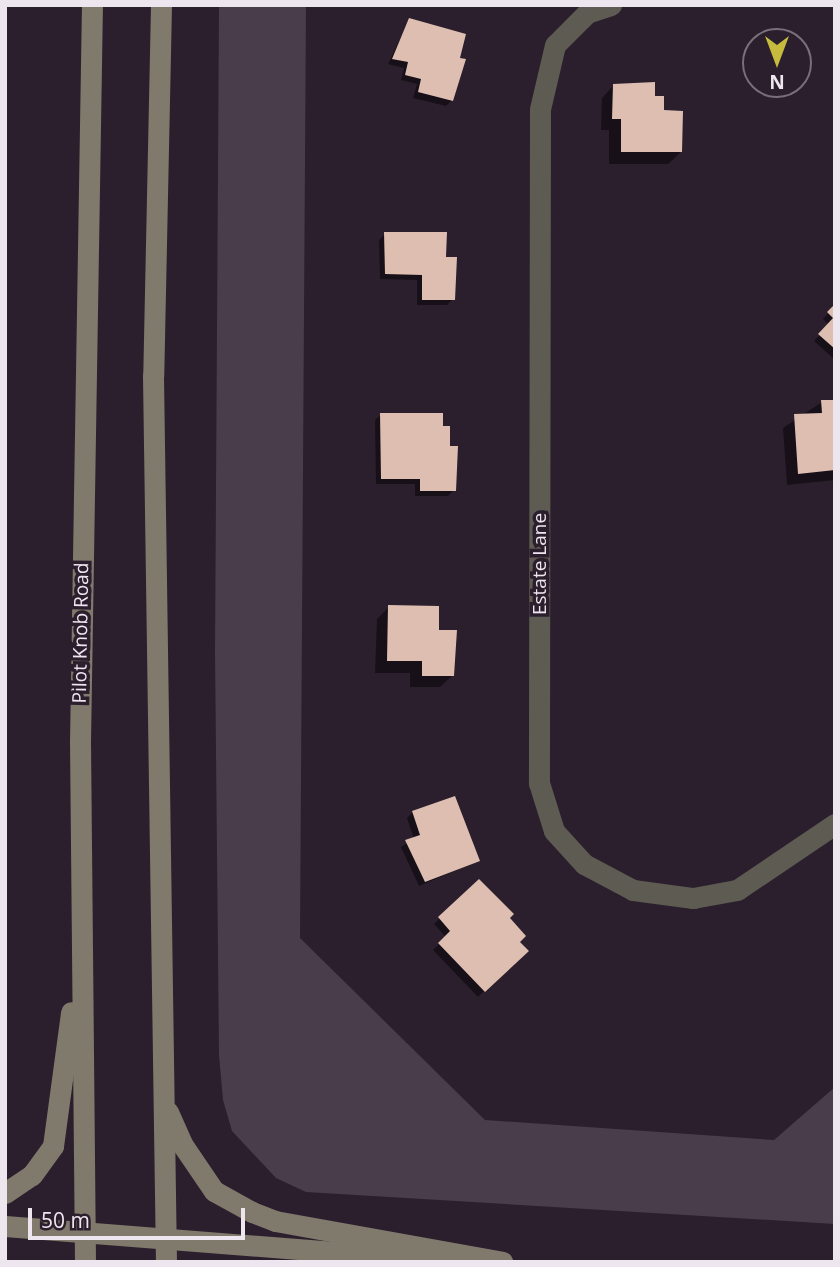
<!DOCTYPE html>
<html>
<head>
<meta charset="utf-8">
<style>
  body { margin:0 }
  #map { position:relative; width:840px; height:1267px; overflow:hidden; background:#2b1f2d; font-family:"Open Sans",sans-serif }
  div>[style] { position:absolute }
  .green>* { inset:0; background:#493c4b }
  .shadow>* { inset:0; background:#0007 }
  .building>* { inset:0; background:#ddbeb0 }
  .street>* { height:21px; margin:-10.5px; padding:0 10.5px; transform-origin:10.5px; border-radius:10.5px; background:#5e5b53 }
  .secondary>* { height:21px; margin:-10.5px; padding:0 10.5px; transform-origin:10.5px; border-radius:10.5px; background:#7f7a6c }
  span { translate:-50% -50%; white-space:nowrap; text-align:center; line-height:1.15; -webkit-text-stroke:7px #2b1f2d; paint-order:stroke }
  .street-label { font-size:19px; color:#eee6ef }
  .frame { position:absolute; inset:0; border:7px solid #eee6ef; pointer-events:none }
  .north { position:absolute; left:742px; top:28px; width:70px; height:70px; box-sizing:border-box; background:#2b1f2d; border:2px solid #796f7b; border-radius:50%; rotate:180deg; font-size:19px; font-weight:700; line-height:28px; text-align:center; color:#eee6ef }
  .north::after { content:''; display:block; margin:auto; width:24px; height:32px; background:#c6bb3c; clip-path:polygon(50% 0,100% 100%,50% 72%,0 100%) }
  .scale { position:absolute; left:28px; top:1208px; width:217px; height:32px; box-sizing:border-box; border:4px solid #eee6ef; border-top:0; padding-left:9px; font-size:21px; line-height:24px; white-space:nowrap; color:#eee6ef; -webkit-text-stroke:5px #2b1f2d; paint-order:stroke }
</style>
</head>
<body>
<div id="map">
  <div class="green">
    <div style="clip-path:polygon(219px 5px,306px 5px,300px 938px,485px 1120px,774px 1140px,835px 1087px,835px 1224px,306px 1192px,276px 1178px,232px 1131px,223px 1100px,219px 1055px,215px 652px)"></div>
  </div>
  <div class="shadow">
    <div style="clip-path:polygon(409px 20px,452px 100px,446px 106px,413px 98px,417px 84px,401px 80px,404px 68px,388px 64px)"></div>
    <div style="clip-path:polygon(614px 85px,653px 98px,681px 152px,668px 164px,609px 164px,609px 130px,601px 130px,602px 98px)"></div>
    <div style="clip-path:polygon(385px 234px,444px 259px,453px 299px,447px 305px,417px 305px,417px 280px,380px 279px,379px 240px)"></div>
    <div style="clip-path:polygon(835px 306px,835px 360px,814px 341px,829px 325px,823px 319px)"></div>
    <div style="clip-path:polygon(822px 402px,835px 402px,835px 480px,787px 485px,783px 428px)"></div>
    <div style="clip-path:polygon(381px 415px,449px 448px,454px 490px,448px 496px,415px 496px,415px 484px,376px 484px,375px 420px)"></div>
    <div style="clip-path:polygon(389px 607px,437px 632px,453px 675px,440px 687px,410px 687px,410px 673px,375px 673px,377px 619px)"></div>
    <div style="clip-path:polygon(413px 812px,478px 861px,419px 886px,401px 847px,414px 839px,407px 818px)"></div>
    <div style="clip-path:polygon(479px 881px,526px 951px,478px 997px,433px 950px,446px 937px,434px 924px)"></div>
  </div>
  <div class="building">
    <div style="clip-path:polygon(409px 18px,466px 34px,460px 58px,466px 59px,453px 101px,418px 92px,421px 79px,405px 75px,408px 62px,392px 59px)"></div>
    <div style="clip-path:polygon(655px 82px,655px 96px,664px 96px,664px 110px,683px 111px,682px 152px,621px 152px,621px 119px,612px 119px,613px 84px)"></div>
    <div style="clip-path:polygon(384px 232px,447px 232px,446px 257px,457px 257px,455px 300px,422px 300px,422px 275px,385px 274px)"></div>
    <div style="clip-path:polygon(835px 304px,835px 349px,818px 334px,833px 318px,827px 312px)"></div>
    <div style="clip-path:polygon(821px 400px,835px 400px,835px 470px,798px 474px,794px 414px,822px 413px)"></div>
    <div style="clip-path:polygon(380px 413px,443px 413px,443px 426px,450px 426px,450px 446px,458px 446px,456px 491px,420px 491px,420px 479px,381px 479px)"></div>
    <div style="clip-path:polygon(388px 605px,439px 606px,439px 630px,457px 630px,454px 676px,422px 676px,422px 661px,387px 661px)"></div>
    <div style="clip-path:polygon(455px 796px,480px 861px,425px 882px,405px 840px,420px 835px,412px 811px)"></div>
    <div style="clip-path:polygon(479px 879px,514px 914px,510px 918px,526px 936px,520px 942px,529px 951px,485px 992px,438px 943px,450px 931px,438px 917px)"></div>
  </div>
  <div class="street">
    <div style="left:611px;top:5px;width:25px;rotate:162deg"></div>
    <div style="left:587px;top:13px;width:45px;rotate:135deg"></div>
    <div style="left:555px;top:45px;width:66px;rotate:103.2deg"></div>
    <div style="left:540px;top:109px;width:674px;rotate:90.09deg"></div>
    <div style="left:539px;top:783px;width:50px;rotate:72.6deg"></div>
    <div style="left:554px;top:831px;width:45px;rotate:47.7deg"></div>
    <div style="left:584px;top:864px;width:55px;rotate:28deg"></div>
    <div style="left:633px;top:890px;width:61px;rotate:7.6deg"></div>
    <div style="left:693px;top:898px;width:45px;rotate:-10.3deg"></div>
    <div style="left:737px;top:890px;width:118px;rotate:-34deg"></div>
  </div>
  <div class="secondary">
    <div style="left:161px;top:5px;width:371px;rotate:91.2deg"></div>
    <div style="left:153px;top:376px;width:886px;rotate:89.16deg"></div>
    <div style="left:168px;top:1112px;width:35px;rotate:66deg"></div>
    <div style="left:182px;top:1144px;width:57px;rotate:55.8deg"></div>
    <div style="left:214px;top:1191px;width:43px;rotate:28.9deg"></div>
    <div style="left:252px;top:1212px;width:25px;rotate:21deg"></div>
    <div style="left:275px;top:1221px;width:231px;rotate:10.2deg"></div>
    <div style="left:5px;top:1193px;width:32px;rotate:-34deg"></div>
    <div style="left:32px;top:1175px;width:36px;rotate:-54deg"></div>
    <div style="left:53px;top:1146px;width:135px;rotate:-82.3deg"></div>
    <div style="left:5px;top:1226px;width:455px;rotate:4.5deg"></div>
    <div style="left:85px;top:1262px;width:520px;rotate:-90.55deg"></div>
    <div style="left:80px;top:742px;width:737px;rotate:-89.07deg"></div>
  </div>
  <div class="street-label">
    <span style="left:540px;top:564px;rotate:-90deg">Estate Lane</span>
    <span style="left:81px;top:633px;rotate:-89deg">Pilot Knob Road</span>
  </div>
  <div class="frame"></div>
  <div class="north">N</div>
  <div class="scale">50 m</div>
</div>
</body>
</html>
